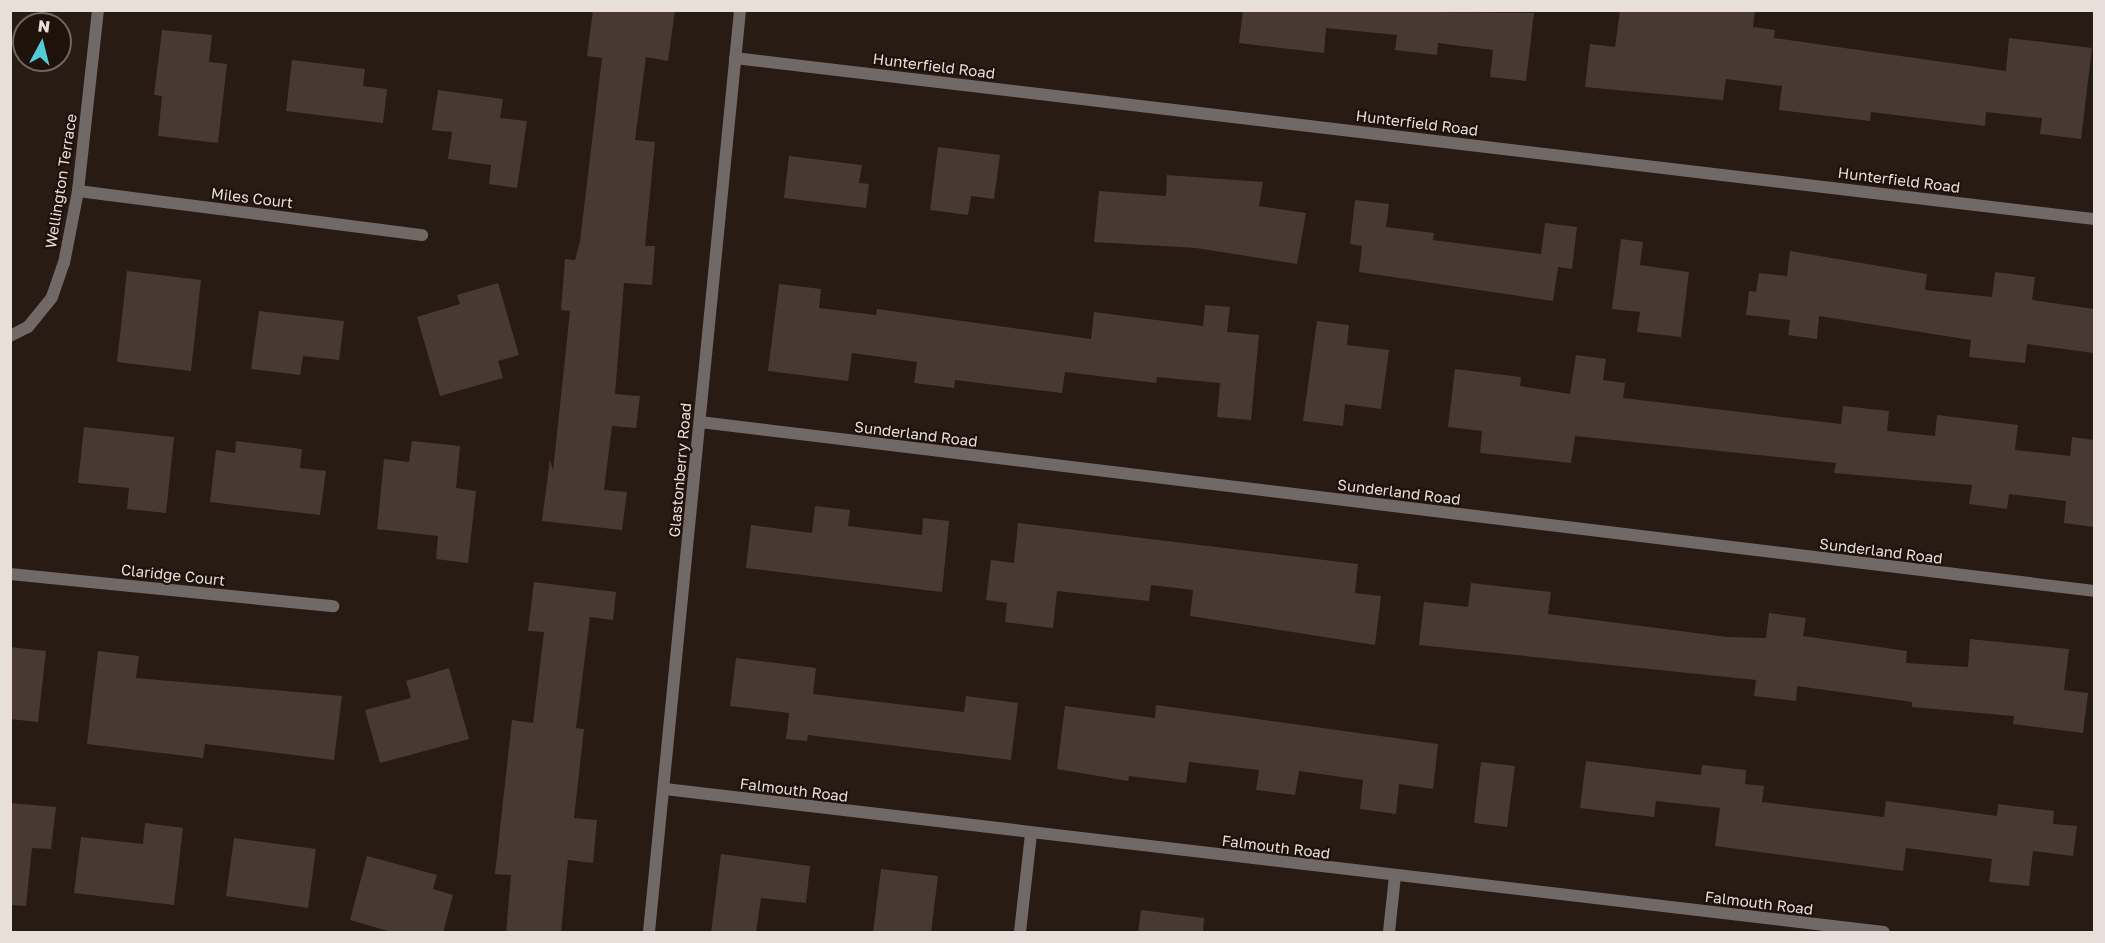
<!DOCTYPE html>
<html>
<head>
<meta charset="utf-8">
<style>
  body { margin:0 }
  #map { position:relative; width:2105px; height:943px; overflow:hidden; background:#281b14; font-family:"Golos Text",sans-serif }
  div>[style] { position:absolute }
  .building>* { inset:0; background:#483a32 }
  .street>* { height:12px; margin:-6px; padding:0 6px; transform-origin:6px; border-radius:6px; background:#706965 }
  span { translate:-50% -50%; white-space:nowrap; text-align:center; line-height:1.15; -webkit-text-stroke:4.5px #1e120b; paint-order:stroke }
  .street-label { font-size:15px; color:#e8dfda }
  .frame { position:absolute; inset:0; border:12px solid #e8dfda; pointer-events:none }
  .north { position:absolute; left:12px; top:12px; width:60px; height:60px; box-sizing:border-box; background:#1e120b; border:2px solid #6f645e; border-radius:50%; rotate:7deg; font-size:16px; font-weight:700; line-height:24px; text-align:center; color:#e8dfda }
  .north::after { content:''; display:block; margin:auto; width:21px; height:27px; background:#51ccd4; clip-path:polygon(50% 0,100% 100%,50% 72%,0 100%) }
</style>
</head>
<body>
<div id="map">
  <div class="building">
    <div style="clip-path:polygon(593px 10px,675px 10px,668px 61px,646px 57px,635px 140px,655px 142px,645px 246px,655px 246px,652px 285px,624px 283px,615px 394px,640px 396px,636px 428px,612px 426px,604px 490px,627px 492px,622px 530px,542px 521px,550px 459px,553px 471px,570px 311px,561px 310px,565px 259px,575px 260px,580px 241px,602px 58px,587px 56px)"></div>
    <div style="clip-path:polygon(1243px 10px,1534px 13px,1526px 81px,1490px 77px,1493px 50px,1438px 43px,1437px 55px,1395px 50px,1397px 35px,1326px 28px,1324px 53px,1239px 43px)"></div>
    <div style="clip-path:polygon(1620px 10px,1755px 10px,1753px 27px,1775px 30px,1774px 38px,2006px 71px,2009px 38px,2092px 48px,2081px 139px,2040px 134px,2042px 118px,1986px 112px,1985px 126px,1871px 112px,1870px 121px,1779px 110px,1782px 86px,1726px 79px,1723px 100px,1585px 87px,1590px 44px,1615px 47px)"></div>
    <div style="clip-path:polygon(162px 30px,212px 35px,209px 62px,227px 64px,218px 143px,158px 136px,162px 96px,154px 95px)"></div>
    <div style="clip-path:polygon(292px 60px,365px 69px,363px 86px,387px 89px,383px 123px,286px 111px)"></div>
    <div style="clip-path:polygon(438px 90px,503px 99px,500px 118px,527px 121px,517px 188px,489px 184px,491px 165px,448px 159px,452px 132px,432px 130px)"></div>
    <div style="clip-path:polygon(938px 147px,1000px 155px,994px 199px,971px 196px,968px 215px,930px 210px)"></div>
    <div style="clip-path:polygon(789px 156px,862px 165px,859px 183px,869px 184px,866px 208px,784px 198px)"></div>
    <div style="clip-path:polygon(1167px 175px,1263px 182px,1259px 206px,1306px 213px,1297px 264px,1196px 248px,1094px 242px,1099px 191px,1166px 196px)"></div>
    <div style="clip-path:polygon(1355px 200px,1389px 204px,1386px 227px,1434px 233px,1433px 240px,1541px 254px,1545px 223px,1577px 227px,1572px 269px,1558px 267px,1553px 301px,1359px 272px,1362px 246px,1350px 244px)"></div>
    <div style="clip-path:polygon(1621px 239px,1643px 242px,1640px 265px,1689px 272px,1681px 337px,1637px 332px,1640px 312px,1612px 309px)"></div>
    <div style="clip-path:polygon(1790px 251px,1927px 274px,1925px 290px,1992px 297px,1995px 272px,2035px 277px,2032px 300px,2094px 309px,2094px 353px,2027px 344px,2025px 363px,1969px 357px,1971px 340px,1819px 316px,1817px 339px,1788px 335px,1790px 320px,1746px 315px,1749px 291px,1756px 292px,1759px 273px,1787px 276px)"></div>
    <div style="clip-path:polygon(127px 271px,201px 280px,191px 371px,117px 362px)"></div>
    <div style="clip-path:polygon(498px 283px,519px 355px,498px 361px,503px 378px,440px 396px,417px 317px,460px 304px,457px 295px)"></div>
    <div style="clip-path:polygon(779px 284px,821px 289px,819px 308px,876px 315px,877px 309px,1091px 339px,1094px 312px,1203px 326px,1205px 305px,1230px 307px,1227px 332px,1259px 335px,1251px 420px,1217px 417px,1220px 383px,1157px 377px,1156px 383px,1065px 372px,1062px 393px,955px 380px,954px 388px,914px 383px,917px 362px,852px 353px,848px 381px,768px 371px)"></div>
    <div style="clip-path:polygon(259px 311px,344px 321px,339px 360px,303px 356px,300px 375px,251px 369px)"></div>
    <div style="clip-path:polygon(1317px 321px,1349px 325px,1347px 345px,1389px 350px,1381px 409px,1345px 404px,1343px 426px,1303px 421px)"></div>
    <div style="clip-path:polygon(1576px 355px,1606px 359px,1603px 380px,1625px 383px,1623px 398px,1841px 424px,1843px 406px,1889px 411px,1887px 431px,1935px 436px,1937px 415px,2018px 425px,2015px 450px,2070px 456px,2072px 437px,2094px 440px,2094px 527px,2064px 523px,2066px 501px,2009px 494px,2007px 509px,1969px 504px,1972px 485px,1834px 473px,1836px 463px,1575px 436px,1571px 463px,1480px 453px,1482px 431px,1448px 427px,1455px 369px,1521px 377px,1520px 386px,1570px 394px)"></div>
    <div style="clip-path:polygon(84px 427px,174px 437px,166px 513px,127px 509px,129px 488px,78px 483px)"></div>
    <div style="clip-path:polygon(236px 441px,302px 449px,300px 468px,326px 471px,320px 515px,210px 502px,216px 450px,235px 453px)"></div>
    <div style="clip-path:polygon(412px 441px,460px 446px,456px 488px,476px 491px,468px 563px,436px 559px,438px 536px,377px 529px,384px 459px,409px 462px)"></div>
    <div style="clip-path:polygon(815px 506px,850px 510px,848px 526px,922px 535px,923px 518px,949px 521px,942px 592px,746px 568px,751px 525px,812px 533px)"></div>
    <div style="clip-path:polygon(1018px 523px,1358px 564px,1355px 593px,1381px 596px,1375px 645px,1190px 616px,1193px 590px,1151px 585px,1149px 601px,1057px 591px,1053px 628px,1005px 622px,1007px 603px,986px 600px,991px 560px,1014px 563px)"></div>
    <div style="clip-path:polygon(534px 582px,616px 592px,613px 620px,590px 617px,576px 728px,584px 729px,574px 818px,597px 820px,593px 863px,568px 860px,561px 933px,506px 933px,511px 875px,495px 874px,512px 720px,533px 723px,544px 632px,528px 631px)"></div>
    <div style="clip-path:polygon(1471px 583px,1551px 592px,1548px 614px,1727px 637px,1766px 638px,1769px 613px,1806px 618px,1803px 636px,1907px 651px,1906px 663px,1968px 667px,1970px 639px,2069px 649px,2064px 690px,2088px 693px,2083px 733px,2013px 724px,2014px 716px,1912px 707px,1912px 702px,1797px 686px,1796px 701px,1754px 696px,1756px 680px,1419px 645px,1424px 602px,1468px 607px)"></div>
    <div style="clip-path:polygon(10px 647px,46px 651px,38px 722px,10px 719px)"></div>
    <div style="clip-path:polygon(98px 651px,139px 656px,136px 678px,342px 696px,334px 760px,205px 744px,203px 758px,87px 744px)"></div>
    <div style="clip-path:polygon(736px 658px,816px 668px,813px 694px,964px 712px,966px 696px,1018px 703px,1011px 760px,808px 735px,807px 741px,786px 739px,789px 713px,730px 706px)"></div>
    <div style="clip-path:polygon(449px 668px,469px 739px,380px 763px,365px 710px,411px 698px,406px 681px)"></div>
    <div style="clip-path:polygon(1156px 705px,1438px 744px,1433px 789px,1399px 784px,1396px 814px,1360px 809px,1363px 780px,1299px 771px,1295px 795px,1256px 790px,1259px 770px,1189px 762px,1186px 783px,1129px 776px,1128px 781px,1057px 769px,1065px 706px,1155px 718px)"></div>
    <div style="clip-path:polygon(1586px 761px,1701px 775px,1702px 765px,1746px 770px,1745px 784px,1764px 786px,1762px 802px,1884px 817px,1886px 801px,1997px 816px,1998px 804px,2054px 811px,2053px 824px,2077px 826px,2073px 856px,2033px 851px,2029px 886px,1989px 882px,1992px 859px,1906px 848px,1903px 871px,1715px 846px,1720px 808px,1656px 801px,1654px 817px,1580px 808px)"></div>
    <div style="clip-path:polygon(1481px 762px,1515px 766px,1507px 827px,1474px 823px)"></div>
    <div style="clip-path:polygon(10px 803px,56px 807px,51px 849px,32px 848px,26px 906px,10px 905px)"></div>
    <div style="clip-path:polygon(145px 823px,183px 828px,174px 905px,74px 893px,81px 837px,143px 844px)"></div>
    <div style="clip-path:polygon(234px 838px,316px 849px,308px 908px,226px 896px)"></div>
    <div style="clip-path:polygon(721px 854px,810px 866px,806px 903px,761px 898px,756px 933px,711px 933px)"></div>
    <div style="clip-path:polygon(367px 856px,437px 875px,433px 889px,453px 895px,443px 933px,395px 933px,350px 920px)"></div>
    <div style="clip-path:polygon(881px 869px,938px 876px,931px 933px,873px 933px)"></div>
    <div style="clip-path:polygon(1141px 910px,1204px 918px,1203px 933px,1138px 933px)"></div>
  </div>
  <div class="street">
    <div style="left:735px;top:58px;width:1369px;rotate:6.76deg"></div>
    <div style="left:78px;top:191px;width:347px;rotate:7.3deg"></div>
    <div style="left:10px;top:336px;width:20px;rotate:-27deg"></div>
    <div style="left:28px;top:327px;width:38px;rotate:-51deg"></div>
    <div style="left:52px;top:297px;width:36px;rotate:-71deg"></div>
    <div style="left:64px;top:263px;width:73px;rotate:-79deg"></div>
    <div style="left:78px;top:191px;width:182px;rotate:-83.7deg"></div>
    <div style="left:700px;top:422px;width:1404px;rotate:6.91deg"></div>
    <div style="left:10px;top:574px;width:325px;rotate:5.7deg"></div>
    <div style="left:665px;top:789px;width:1227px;rotate:6.69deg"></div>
    <div style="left:649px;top:932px;width:926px;rotate:-84.36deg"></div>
    <div style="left:1020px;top:932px;width:99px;rotate:-83.6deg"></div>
    <div style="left:1389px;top:932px;width:56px;rotate:-83.9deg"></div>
  </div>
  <div class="street-label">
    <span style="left:934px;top:66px;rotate:7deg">Hunterfield Road</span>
    <span style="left:1417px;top:123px;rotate:7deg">Hunterfield Road</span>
    <span style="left:1899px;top:180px;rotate:7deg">Hunterfield Road</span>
    <span style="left:61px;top:181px;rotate:-81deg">Wellington Terrace</span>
    <span style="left:252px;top:198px;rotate:7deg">Miles Court</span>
    <span style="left:916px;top:434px;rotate:7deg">Sunderland Road</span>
    <span style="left:680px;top:470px;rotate:-85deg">Glastonberry Road</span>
    <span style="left:1399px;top:492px;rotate:7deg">Sunderland Road</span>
    <span style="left:1881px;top:551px;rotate:7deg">Sunderland Road</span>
    <span style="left:173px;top:575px;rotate:6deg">Claridge Court</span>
    <span style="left:794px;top:790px;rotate:7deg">Falmouth Road</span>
    <span style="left:1276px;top:847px;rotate:7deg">Falmouth Road</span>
    <span style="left:1759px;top:903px;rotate:7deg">Falmouth Road</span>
  </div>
  <div class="frame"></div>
  <div class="north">N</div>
</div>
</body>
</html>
